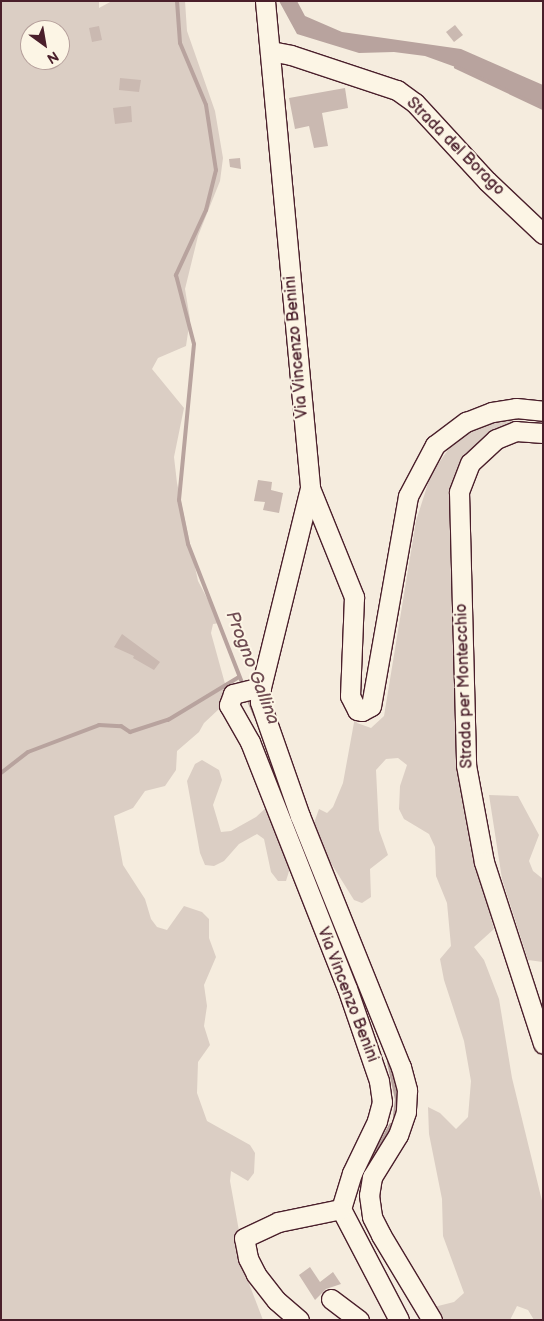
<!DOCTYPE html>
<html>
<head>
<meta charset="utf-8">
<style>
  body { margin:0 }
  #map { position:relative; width:544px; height:1321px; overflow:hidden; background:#f5ecde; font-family:"Balsamiq Sans",sans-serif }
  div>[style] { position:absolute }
  .green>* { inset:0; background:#dbcec4 }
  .water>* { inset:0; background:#b8a39e }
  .stream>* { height:4px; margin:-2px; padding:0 2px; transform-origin:2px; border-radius:2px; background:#b8a39e }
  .building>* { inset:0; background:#cab9b1 }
  .roads { filter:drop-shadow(1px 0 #4a1f2b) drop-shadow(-1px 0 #4a1f2b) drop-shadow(0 1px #4a1f2b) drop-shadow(0 -1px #4a1f2b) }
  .minor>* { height:19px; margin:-9.5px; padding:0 9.5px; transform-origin:9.5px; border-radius:9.5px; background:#fcf5e5 }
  span { translate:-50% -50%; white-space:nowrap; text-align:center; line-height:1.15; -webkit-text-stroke:4px #fcf5e5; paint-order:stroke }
  .street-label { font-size:16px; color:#4a1f2b }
  .water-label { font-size:18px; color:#704d53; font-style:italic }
  .frame { position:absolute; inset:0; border:2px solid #4a1f2b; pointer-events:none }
  .north { position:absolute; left:20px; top:20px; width:50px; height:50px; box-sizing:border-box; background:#fcf5e5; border:1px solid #b59f9b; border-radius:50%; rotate:148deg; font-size:14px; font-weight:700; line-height:20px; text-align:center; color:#4a1f2b }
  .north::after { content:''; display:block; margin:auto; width:18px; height:22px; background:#4a1f2b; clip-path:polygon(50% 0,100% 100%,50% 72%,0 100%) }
</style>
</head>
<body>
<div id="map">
  <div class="green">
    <div style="clip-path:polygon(evenodd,1px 1px,99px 1px,99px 8px,112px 1px,185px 1px,187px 31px,215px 111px,223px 158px,220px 181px,198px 236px,185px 289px,190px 319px,186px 346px,158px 358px,152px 369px,184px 408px,174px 457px,177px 483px,198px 581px,220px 623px,213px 624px,211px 633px,227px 691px,219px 709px,204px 723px,199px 732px,177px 751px,176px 770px,165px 786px,145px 791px,133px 808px,114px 816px,123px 865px,145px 899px,151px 919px,157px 927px,167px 930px,184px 906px,202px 912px,209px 919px,209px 938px,216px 957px,204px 985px,207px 1006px,204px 1026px,210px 1045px,198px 1062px,197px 1093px,207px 1121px,250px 1145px,255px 1153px,254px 1173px,248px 1181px,231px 1171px,230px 1181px,239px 1231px,235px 1247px,263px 1320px,1px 1320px,1px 1px,30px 30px,60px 30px,60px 60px,30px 60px,30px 30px)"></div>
    <div style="clip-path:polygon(501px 413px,518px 424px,494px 429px,459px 479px,461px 746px,471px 846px,494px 929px,474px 947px,484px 960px,499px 999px,512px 1078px,543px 1205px,543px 1320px,534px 1320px,528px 1310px,517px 1306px,510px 1320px,437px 1320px,430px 1308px,454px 1302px,464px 1293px,443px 1236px,442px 1199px,429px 1134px,428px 1107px,440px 1113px,456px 1129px,468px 1117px,471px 1081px,464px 1041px,444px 980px,440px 959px,451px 946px,447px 903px,436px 876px,435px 847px,429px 834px,404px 819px,399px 809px,400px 786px,407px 765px,398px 758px,386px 759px,376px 770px,379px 830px,388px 855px,370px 869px,371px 897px,362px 903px,354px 900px,329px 860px,304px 848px,295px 852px,286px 881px,278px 881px,271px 872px,264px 839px,257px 834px,239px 844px,224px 861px,214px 866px,205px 865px,200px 853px,187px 781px,195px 764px,202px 760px,219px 770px,222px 780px,213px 805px,221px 832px,231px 831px,256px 817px,269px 805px,248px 754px,232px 727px,257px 740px,305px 829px,314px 823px,319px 809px,327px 813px,333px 807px,343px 783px,355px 717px,357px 723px,371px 728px,384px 716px,416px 521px,431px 474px,462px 430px)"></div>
    <div style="clip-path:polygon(489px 795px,518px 796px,539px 835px,529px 861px,533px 871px,543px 879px,543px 962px,528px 960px,502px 879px)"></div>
  </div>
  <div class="water">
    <div style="clip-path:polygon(279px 1px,297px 1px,305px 16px,342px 32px,461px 49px,543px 85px,543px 107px,472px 73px,425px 56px,394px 52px,359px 53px,297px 34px)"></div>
  </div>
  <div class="stream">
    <div style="left:177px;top:1px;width:42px;rotate:85.9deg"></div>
    <div style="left:180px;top:43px;width:67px;rotate:67.2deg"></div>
    <div style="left:206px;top:105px;width:66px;rotate:81.3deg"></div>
    <div style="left:216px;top:170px;width:41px;rotate:104deg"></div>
    <div style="left:206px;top:210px;width:72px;rotate:114.8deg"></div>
    <div style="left:176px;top:275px;width:71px;rotate:75.4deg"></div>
    <div style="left:194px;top:344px;width:157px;rotate:95.5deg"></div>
    <div style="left:179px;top:500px;width:45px;rotate:78.4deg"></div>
    <div style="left:188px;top:544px;width:151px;rotate:68.7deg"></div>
    <div style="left:456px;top:67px;width:96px;rotate:25.2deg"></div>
    <div style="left:247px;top:696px;width:21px;rotate:67deg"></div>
    <div style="left:1px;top:773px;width:34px;rotate:-38deg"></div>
    <div style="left:28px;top:752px;width:76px;rotate:-20.8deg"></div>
    <div style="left:99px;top:725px;width:22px;rotate:3deg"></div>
    <div style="left:121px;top:726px;width:11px;rotate:34deg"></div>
    <div style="left:130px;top:732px;width:40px;rotate:-18deg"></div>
    <div style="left:168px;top:720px;width:83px;rotate:-31.2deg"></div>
    <div style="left:389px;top:1062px;width:38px;rotate:78deg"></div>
    <div style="left:397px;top:1099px;width:17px;rotate:97deg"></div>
    <div style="left:367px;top:1169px;width:50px;rotate:-61.4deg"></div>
  </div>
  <div class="building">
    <div style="clip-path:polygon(455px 25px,463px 35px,454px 42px,446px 32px)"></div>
    <div style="clip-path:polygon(99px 26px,102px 40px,92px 42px,89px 28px)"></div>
    <div style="clip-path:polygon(120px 78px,141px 80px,139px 92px,119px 90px)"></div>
    <div style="clip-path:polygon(345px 88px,348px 108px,322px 113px,328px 146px,314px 148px,309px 126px,295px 129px,289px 98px)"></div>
    <div style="clip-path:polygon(131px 106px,132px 122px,115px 124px,113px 108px)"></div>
    <div style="clip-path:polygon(240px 158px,241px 169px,230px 167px,229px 159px)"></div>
    <div style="clip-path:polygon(258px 480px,272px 482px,271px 490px,283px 493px,279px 513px,263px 510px,265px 502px,254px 501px)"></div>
    <div style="clip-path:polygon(122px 634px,160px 662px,154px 670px,133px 658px,134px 656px,114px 647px)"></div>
    <div style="clip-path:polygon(310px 1267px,320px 1282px,333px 1272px,341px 1284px,326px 1289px,315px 1300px,299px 1275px)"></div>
  </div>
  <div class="roads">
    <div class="minor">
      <div style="left:265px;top:1px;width:489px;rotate:84.7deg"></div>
      <div style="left:310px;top:488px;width:205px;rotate:103.8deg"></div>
      <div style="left:261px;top:687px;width:15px;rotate:94deg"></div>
      <div style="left:260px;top:702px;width:121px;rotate:70.7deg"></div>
      <div style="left:300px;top:816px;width:271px;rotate:68.1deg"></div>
      <div style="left:401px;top:1067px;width:24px;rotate:75deg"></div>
      <div style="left:407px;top:1090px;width:22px;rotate:93deg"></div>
      <div style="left:406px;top:1112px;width:24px;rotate:109deg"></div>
      <div style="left:398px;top:1135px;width:49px;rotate:121.8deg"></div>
      <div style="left:372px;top:1177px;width:18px;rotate:99deg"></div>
      <div style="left:369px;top:1195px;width:22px;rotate:82deg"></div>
      <div style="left:372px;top:1217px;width:20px;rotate:63deg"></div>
      <div style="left:381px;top:1235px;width:99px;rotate:59deg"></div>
      <div style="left:271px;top:51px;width:20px;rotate:11deg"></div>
      <div style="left:291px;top:55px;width:112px;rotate:18.3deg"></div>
      <div style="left:397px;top:90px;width:22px;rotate:36deg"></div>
      <div style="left:415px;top:103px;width:106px;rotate:47.3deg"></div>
      <div style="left:487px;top:181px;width:77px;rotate:43.4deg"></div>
      <div style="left:543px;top:433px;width:27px;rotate:-176deg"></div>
      <div style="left:516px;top:431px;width:22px;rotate:158deg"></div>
      <div style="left:496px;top:439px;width:35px;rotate:137deg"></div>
      <div style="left:470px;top:463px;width:31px;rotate:111deg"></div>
      <div style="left:459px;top:492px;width:273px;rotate:88.5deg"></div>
      <div style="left:466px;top:765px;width:99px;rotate:79.5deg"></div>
      <div style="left:484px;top:862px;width:191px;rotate:72deg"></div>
      <div style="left:310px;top:488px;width:118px;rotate:68deg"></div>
      <div style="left:354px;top:597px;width:99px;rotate:92.3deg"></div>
      <div style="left:350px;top:696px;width:16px;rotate:63deg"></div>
      <div style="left:357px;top:710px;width:5px;rotate:11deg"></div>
      <div style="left:362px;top:711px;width:10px;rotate:-29deg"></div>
      <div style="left:371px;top:706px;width:213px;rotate:-80deg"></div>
      <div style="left:408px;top:496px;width:58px;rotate:-62.1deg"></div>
      <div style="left:435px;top:445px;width:39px;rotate:-37deg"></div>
      <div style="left:466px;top:422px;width:28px;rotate:-21deg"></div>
      <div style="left:492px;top:412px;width:24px;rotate:-9deg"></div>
      <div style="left:516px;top:408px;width:27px;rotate:6deg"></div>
      <div style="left:261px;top:687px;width:29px;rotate:166deg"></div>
      <div style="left:233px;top:694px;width:12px;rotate:110deg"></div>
      <div style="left:229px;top:705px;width:43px;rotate:60.4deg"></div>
      <div style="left:250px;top:742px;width:264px;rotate:68.5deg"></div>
      <div style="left:347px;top:988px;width:98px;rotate:71deg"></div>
      <div style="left:379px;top:1081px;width:21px;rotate:82deg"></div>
      <div style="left:382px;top:1102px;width:20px;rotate:105deg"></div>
      <div style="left:377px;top:1121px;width:58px;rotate:115.7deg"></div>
      <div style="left:352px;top:1173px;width:38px;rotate:107deg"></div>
      <div style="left:341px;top:1209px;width:125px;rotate:62.4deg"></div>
      <div style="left:331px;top:1299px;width:35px;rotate:37deg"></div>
      <div style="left:299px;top:1320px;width:30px;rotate:-139deg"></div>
      <div style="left:276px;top:1300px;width:33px;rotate:-128deg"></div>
      <div style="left:256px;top:1274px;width:18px;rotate:-117deg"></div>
      <div style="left:248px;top:1258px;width:20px;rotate:-101deg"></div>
      <div style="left:244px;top:1238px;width:38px;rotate:-25deg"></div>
      <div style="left:278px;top:1222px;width:64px;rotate:-11.7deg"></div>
    </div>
  </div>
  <div class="street-label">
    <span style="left:455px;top:147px;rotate:45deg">Strada del Borago</span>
    <span style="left:297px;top:347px;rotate:-95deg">Via Vincenzo Benini</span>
    <span style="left:465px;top:686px;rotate:-92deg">Strada per Montecchio</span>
    <span style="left:347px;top:995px;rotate:69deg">Via Vincenzo Benini</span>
  </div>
  <div class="water-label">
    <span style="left:252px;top:668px;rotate:69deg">Progno Gallina</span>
  </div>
  <div class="frame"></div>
  <div class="north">N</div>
</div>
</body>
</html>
